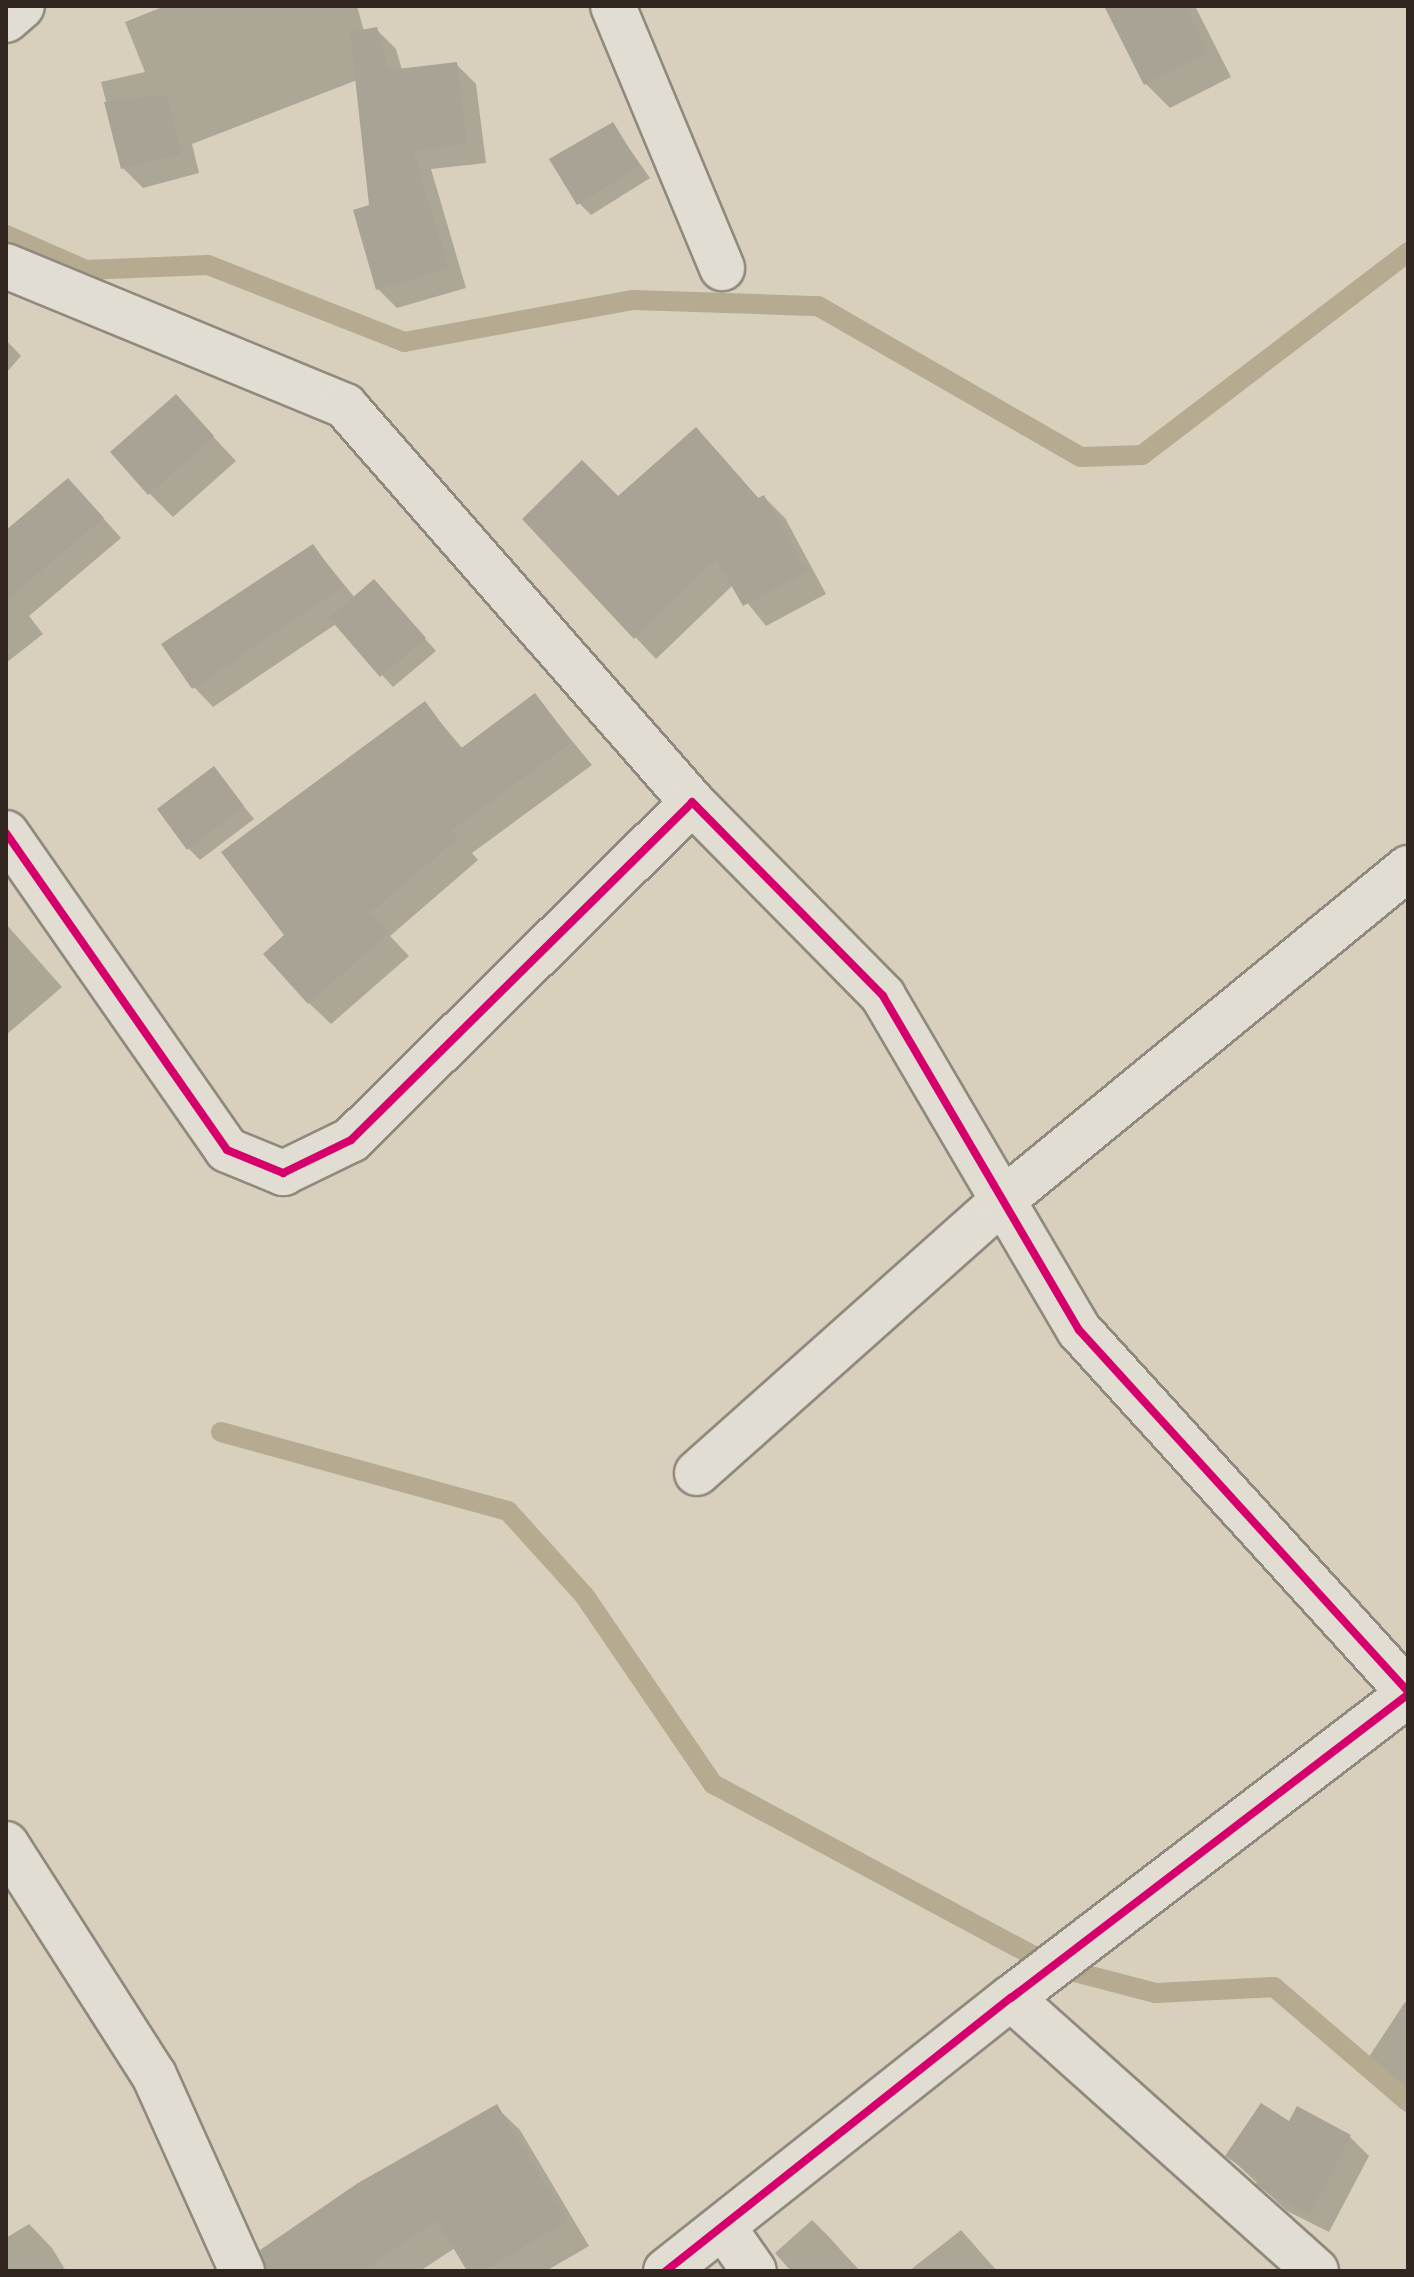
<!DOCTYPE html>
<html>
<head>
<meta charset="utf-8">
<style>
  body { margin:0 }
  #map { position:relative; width:1414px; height:2277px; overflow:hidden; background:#d8d0bc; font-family:"Old Standard TT",serif }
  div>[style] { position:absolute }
  .shadow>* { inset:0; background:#0003 }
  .stream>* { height:20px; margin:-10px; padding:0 10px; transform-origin:10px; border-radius:10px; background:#b6aa91 }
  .building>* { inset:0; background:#a9a396 }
  .roads { filter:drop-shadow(2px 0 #908a7e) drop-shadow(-2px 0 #908a7e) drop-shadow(0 2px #908a7e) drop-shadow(0 -2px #908a7e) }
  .minor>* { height:44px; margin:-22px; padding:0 22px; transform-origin:22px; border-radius:22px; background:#e1ddd2 }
  .cycleway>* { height:8px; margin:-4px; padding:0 4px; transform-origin:4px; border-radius:4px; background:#d6006c }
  span { translate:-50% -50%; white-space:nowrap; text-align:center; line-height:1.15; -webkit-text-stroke:7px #eee4cb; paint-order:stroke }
  .frame { position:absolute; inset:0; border:8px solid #30251f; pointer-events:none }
</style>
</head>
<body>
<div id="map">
  <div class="shadow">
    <div style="clip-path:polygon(165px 6px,357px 6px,364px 31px,376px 29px,396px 49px,402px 70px,456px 64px,476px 84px,486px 163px,431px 169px,466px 288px,397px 308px,378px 289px,357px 80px,192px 144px,199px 173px,143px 188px,123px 168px,101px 82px,145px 72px,125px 22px)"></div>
    <div style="clip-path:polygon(1106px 6px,1195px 6px,1231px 77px,1170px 108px,1146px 84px)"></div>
    <div style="clip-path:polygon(612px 124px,650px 178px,591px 215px,579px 203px)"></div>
    <div style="clip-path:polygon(6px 340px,21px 356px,6px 373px)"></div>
    <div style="clip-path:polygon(176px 397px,236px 461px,173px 517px,149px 493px)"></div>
    <div style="clip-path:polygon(717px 451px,759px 499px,764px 497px,785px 518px,826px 594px,766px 626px,733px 585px,656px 659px,524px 519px,618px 499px)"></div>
    <div style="clip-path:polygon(87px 500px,121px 538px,29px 616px,43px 634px,6px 663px,6px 532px)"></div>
    <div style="clip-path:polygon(313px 546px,355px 598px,385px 594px,436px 651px,393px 687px,336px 624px,213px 707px,194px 687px)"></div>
    <div style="clip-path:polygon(535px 696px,592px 765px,472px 853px,478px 860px,390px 936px,409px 956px,331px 1024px,309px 1003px,287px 935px,425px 704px,463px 749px)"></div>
    <div style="clip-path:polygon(213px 769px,254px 819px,200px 860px,188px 848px)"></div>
    <div style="clip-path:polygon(6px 924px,62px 987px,6px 1035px)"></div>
    <div style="clip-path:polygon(1405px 2002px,1408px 2004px,1408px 2094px,1363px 2066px)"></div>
    <div style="clip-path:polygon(496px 2107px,520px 2130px,589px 2246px,546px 2271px,469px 2271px,455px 2248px,420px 2271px,294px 2271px)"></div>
    <div style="clip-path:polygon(1290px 2124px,1350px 2137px,1369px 2156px,1329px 2232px,1287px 2211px,1228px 2156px)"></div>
    <div style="clip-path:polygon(812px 2220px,829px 2237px,860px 2271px,791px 2271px,775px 2253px)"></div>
    <div style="clip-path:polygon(29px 2224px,52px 2248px,66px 2271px,6px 2271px,6px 2238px)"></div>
    <div style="clip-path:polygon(961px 2230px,997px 2271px,909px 2271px)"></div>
  </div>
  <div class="stream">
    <div style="left:6px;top:235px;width:87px;rotate:23.6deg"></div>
    <div style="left:86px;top:270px;width:122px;rotate:-2.3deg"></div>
    <div style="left:208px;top:265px;width:211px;rotate:21.4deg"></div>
    <div style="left:404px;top:342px;width:233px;rotate:-10.4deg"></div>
    <div style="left:633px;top:300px;width:185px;rotate:1.9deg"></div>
    <div style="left:818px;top:306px;width:303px;rotate:29.9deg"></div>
    <div style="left:1081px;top:457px;width:61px;rotate:-1.9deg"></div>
    <div style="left:1142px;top:455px;width:335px;rotate:-37.3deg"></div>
    <div style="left:221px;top:1432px;width:298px;rotate:15.4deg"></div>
    <div style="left:508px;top:1511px;width:113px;rotate:47.9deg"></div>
    <div style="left:584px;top:1595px;width:229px;rotate:55.7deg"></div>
    <div style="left:713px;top:1784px;width:385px;rotate:28.2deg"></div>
    <div style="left:1052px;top:1966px;width:107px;rotate:14.6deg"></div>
    <div style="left:1156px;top:1993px;width:118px;rotate:-2.9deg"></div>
    <div style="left:1274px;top:1987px;width:177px;rotate:40.6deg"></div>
  </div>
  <div class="building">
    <div style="clip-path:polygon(1104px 6px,1185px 6px,1208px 53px,1144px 85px)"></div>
    <div style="clip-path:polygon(377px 27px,389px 70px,457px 62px,467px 144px,413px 150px,448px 268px,376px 290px,353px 210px,369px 205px,350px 32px)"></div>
    <div style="clip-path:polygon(166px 95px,181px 154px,121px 169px,104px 102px)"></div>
    <div style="clip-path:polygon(613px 122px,640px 166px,577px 205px,549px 159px)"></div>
    <div style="clip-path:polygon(176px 394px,214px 436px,148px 495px,110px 452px)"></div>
    <div style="clip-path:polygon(696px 427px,758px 498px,764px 495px,806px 572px,743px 606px,716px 559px,634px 639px,522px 519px,582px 460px,618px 496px)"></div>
    <div style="clip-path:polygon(68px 478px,104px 518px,6px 600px,6px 530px)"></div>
    <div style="clip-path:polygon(313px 544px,343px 587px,192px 689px,161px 644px)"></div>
    <div style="clip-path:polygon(374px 579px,426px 638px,380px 677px,329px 618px)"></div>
    <div style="clip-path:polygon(535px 693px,572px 742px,452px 830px,458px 838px,370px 913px,388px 933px,308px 1004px,263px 954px,284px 935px,221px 852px,425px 701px,460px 749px)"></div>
    <div style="clip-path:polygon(214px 766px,244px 806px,187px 850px,157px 809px)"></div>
    <div style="clip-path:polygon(1261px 2103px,1289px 2121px,1297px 2106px,1351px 2135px,1309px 2215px,1266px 2192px,1256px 2184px,1259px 2179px,1225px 2156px)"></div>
    <div style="clip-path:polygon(497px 2104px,567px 2221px,483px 2271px,467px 2271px,437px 2221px,361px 2271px,267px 2271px,260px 2250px,358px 2183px)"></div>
  </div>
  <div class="roads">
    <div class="minor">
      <div style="left:613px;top:6px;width:284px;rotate:67.4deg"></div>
      <div style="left:6px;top:20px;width:21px;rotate:-41deg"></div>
      <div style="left:6px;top:266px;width:367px;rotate:22.4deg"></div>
      <div style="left:345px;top:406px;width:527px;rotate:48.77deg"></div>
      <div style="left:6px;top:833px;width:386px;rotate:55.1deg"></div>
      <div style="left:227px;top:1150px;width:61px;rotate:22.3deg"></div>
      <div style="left:283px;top:1173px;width:76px;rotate:-25.9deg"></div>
      <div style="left:351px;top:1140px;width:480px;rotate:-44.7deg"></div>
      <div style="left:692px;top:802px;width:272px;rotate:45.4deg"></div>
      <div style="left:883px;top:996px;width:387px;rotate:59.6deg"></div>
      <div style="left:1079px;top:1330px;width:489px;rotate:47.7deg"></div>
      <div style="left:697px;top:1473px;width:410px;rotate:-41.7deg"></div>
      <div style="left:1003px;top:1200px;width:524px;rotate:-39.34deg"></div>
      <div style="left:6px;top:1844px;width:274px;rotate:57.4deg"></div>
      <div style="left:154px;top:2075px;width:215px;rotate:65.8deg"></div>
      <div style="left:1011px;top:1998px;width:409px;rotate:41.8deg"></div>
      <div style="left:724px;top:2228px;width:52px;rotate:55.1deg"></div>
      <div style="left:666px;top:2271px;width:440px;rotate:-38.4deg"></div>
      <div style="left:1011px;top:1998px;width:499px;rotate:-37.4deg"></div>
    </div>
  </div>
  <div class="cycleway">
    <div style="left:6px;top:833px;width:386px;rotate:55.1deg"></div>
    <div style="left:227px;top:1150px;width:61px;rotate:22.3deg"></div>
    <div style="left:283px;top:1173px;width:76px;rotate:-25.9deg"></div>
    <div style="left:351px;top:1140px;width:480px;rotate:-44.7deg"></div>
    <div style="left:692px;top:802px;width:272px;rotate:45.4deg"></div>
    <div style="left:883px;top:996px;width:387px;rotate:59.6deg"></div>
    <div style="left:1079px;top:1330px;width:489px;rotate:47.7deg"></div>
    <div style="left:666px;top:2271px;width:440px;rotate:-38.4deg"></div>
    <div style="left:1011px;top:1998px;width:499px;rotate:-37.4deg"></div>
  </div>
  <div class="frame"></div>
</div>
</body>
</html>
